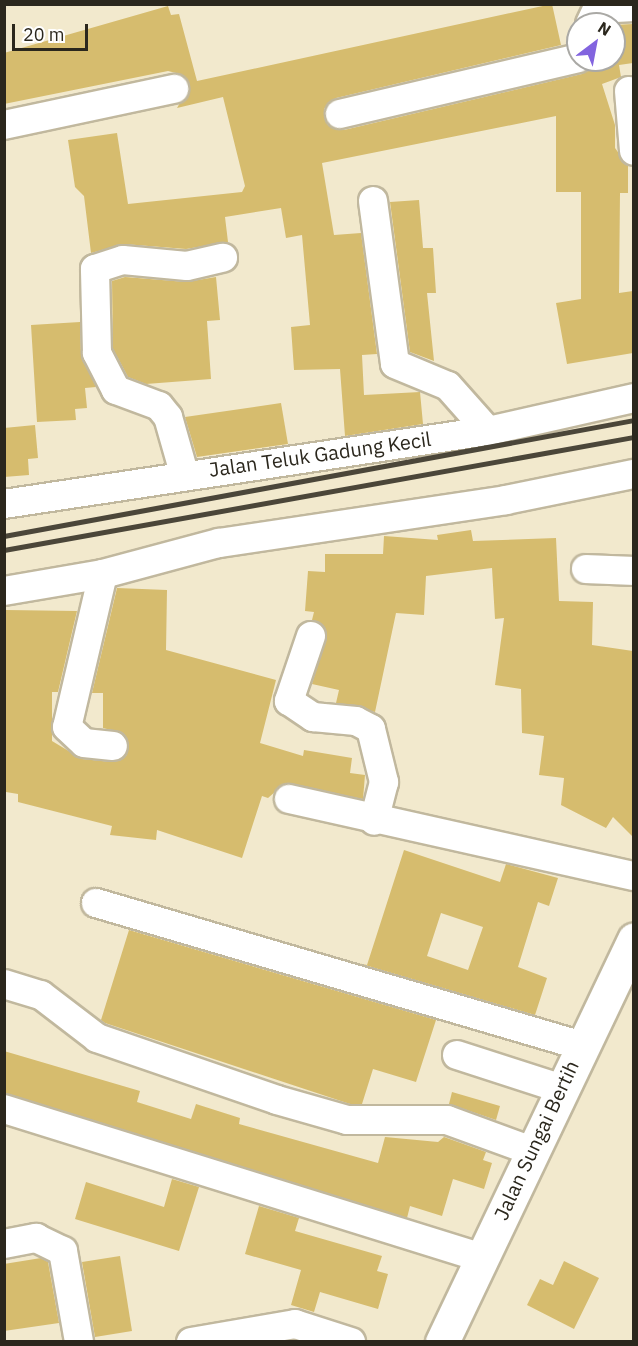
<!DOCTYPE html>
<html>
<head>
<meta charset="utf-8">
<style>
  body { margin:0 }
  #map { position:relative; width:638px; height:1346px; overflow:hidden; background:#f2e9cd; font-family:"IBM Plex Sans",sans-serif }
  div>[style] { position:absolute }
  .building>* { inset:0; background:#d6bc6e }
  .roads { filter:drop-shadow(2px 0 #c1b89e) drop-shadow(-2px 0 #c1b89e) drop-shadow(0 2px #c1b89e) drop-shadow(0 -2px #c1b89e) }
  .minor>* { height:28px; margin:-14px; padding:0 14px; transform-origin:14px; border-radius:14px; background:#fff }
  .major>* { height:33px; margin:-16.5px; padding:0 16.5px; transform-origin:16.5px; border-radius:16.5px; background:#fff }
  .rail>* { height:4.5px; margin:-2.25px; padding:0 2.25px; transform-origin:2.25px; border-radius:2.25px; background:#4b4639 }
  span { translate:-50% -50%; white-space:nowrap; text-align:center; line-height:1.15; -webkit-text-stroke:6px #fff; paint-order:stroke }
  .street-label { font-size:20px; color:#2b271d }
  .frame { position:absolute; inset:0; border:6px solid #2b271d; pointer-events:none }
  .north { position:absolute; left:566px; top:12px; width:60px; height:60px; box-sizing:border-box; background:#fff; border:2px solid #aaa9a5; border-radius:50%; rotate:32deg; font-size:16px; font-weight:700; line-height:24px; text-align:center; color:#2b271d }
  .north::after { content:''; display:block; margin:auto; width:21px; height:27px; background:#8264df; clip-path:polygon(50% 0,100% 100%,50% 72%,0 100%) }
  .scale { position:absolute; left:12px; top:24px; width:76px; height:27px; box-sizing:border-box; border:3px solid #2b271d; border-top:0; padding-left:8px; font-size:18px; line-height:21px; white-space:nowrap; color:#2b271d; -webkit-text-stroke:4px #fff; paint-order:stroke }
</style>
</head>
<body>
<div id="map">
  <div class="building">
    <div style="clip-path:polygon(552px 4px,561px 45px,336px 98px,324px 109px,328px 125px,344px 130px,582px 74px,594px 62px,614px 60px,614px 25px,633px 24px,633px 63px,619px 65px,621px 77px,602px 84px,615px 125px,615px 148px,628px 166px,628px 193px,620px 193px,619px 293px,633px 291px,633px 353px,567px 364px,556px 303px,581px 299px,581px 192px,556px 192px,556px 116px,322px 163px,334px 235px,361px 233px,377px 354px,362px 355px,364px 395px,420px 392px,423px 424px,345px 436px,340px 369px,294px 370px,291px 327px,310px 325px,302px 235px,286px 238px,281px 208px,225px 217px,228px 242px,186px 249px,124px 244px,91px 253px,84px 196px,75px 187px,68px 140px,117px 133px,128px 204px,242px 192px,245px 186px,223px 97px,177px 108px,190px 85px,180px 74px,168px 71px,4px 104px,4px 53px,168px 6px,171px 15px,179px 14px,197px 81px)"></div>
    <div style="clip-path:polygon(419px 200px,423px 248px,433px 248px,436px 293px,427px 293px,434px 361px,410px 352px,390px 202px)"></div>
    <div style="clip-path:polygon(125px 277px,186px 282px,216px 277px,220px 320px,207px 321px,211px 379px,146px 384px,128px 377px,113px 349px,112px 281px)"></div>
    <div style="clip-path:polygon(80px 322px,81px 354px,96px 387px,85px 388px,87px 408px,75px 409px,76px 420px,37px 422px,31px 325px)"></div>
    <div style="clip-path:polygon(281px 403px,288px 444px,197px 457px,185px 417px)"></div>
    <div style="clip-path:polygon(35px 425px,38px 458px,28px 459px,29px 475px,4px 477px,4px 428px)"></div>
    <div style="clip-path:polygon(471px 530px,473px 541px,556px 538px,559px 601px,593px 602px,592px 645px,633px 651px,633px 837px,613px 817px,606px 828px,561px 805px,564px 778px,539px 775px,544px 736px,522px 733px,521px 689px,495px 685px,504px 618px,495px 619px,492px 568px,426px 576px,424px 615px,396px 613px,375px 712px,336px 703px,339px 690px,312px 684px,327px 633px,312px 620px,314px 612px,305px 611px,308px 571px,325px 572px,325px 554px,383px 554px,384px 536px,438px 540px,437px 535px)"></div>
    <div style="clip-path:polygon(117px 588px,167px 590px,166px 650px,276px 680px,260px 743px,303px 756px,304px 750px,352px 758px,350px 773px,365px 775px,363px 799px,284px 784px,268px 798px,262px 796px,242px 858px,157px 830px,156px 840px,110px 835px,112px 826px,18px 802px,18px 794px,6px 792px,6px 610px,77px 611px,58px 692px,52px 692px,52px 741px,82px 759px,112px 762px,127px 755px,123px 733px,103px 728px,103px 693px,92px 693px)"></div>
    <div style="clip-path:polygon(evenodd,404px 850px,500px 882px,506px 864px,558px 878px,549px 906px,538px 902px,518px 967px,547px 978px,535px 1015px,358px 963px,367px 965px,404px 850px,441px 913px,483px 927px,468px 970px,427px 956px,441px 913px)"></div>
    <div style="clip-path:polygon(129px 930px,436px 1020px,416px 1082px,373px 1069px,362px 1104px,350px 1104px,105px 1023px,101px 1020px)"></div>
    <div style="clip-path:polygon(4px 1051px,140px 1091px,137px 1102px,191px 1119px,196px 1104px,240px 1118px,239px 1124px,378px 1163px,385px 1137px,438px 1142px,444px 1137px,486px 1152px,483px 1160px,492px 1163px,484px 1189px,453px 1179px,442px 1216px,410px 1206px,407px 1218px,4px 1093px)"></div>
    <div style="clip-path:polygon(452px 1092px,500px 1106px,496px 1120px,449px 1104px)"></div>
    <div style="clip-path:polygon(172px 1179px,199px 1187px,179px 1251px,75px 1219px,86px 1182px,164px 1207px)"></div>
    <div style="clip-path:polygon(259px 1206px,299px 1218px,295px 1231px,382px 1256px,377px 1271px,388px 1274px,378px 1309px,320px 1292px,314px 1312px,291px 1305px,301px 1270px,245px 1254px)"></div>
    <div style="clip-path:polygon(120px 1256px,132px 1331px,95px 1337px,82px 1262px)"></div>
    <div style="clip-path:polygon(41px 1258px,48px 1262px,59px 1323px,4px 1331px,4px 1264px)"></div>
    <div style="clip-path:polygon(564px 1261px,599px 1278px,574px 1329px,527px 1305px,540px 1279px,553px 1285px)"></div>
  </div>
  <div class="roads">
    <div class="minor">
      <div style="left:590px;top:24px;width:17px;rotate:-65deg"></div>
      <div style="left:597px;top:9px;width:37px;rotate:-3deg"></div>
      <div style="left:629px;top:91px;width:60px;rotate:85.2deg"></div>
      <div style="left:340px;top:114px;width:244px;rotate:-13.2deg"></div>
      <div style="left:4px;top:125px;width:174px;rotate:-12deg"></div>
      <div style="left:373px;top:201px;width:164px;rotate:82.3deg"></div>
      <div style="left:395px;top:364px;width:57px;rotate:22.5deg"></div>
      <div style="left:448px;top:386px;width:60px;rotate:48.4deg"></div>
      <div style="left:184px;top:473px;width:58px;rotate:-105.9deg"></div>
      <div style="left:168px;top:417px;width:14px;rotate:-129deg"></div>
      <div style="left:159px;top:406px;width:46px;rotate:-159.6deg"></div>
      <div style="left:116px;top:390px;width:42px;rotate:-117.2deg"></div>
      <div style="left:97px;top:353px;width:84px;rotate:-91.4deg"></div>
      <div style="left:95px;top:269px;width:29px;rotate:-18deg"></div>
      <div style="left:123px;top:260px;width:64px;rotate:5.4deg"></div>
      <div style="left:187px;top:266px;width:37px;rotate:-13deg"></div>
      <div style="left:4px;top:504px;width:489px;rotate:-8.6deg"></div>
      <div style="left:488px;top:431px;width:150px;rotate:-12.7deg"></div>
      <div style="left:586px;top:569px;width:48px;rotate:2.4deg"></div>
      <div style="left:103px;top:574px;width:157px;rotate:103.2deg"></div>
      <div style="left:67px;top:727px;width:23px;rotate:43deg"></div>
      <div style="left:84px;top:743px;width:29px;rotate:6deg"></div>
      <div style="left:4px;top:591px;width:100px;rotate:-9.7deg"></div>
      <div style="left:103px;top:574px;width:120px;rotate:-15deg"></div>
      <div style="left:219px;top:543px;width:290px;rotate:-8.5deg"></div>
      <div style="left:506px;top:500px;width:131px;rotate:-11.5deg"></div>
      <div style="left:311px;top:636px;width:69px;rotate:108.7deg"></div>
      <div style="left:289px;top:701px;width:29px;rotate:34deg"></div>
      <div style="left:313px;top:717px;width:43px;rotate:5.3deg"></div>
      <div style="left:356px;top:721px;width:17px;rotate:28deg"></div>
      <div style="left:371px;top:729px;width:55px;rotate:76.2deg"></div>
      <div style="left:384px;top:782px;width:40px;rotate:104.4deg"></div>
      <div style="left:289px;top:799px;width:353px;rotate:12.6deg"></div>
      <div style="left:96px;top:903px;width:503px;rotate:16.38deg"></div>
      <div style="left:4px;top:984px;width:39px;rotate:17deg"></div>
      <div style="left:41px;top:995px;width:71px;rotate:37.5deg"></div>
      <div style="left:97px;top:1038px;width:190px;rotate:19deg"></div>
      <div style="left:277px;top:1100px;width:73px;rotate:15.9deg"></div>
      <div style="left:347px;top:1120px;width:100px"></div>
      <div style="left:447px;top:1120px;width:90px;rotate:20deg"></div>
      <div style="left:457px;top:1055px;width:107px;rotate:17.9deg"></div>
      <div style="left:4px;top:1109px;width:500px;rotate:17.3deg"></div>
      <div style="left:4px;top:1244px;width:33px;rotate:-11deg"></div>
      <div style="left:36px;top:1238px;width:30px;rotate:26deg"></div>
      <div style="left:63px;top:1251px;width:92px;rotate:80deg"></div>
      <div style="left:191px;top:1342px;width:106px;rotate:-9.8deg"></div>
      <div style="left:295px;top:1324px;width:59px;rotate:17.8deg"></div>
    </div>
    <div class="major">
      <div style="left:442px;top:1342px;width:446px;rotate:-64.5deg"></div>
    </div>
  </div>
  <div class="rail">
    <div style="left:4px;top:536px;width:641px;rotate:-10.43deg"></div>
    <div style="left:4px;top:550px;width:640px;rotate:-10.17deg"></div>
  </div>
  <div class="street-label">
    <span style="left:320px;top:454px;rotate:-8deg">Jalan Teluk Gadung Kecil</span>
    <span style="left:536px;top:1140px;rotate:-65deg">Jalan Sungai Bertih</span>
  </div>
  <div class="frame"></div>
  <div class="north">N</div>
  <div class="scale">20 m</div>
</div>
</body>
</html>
